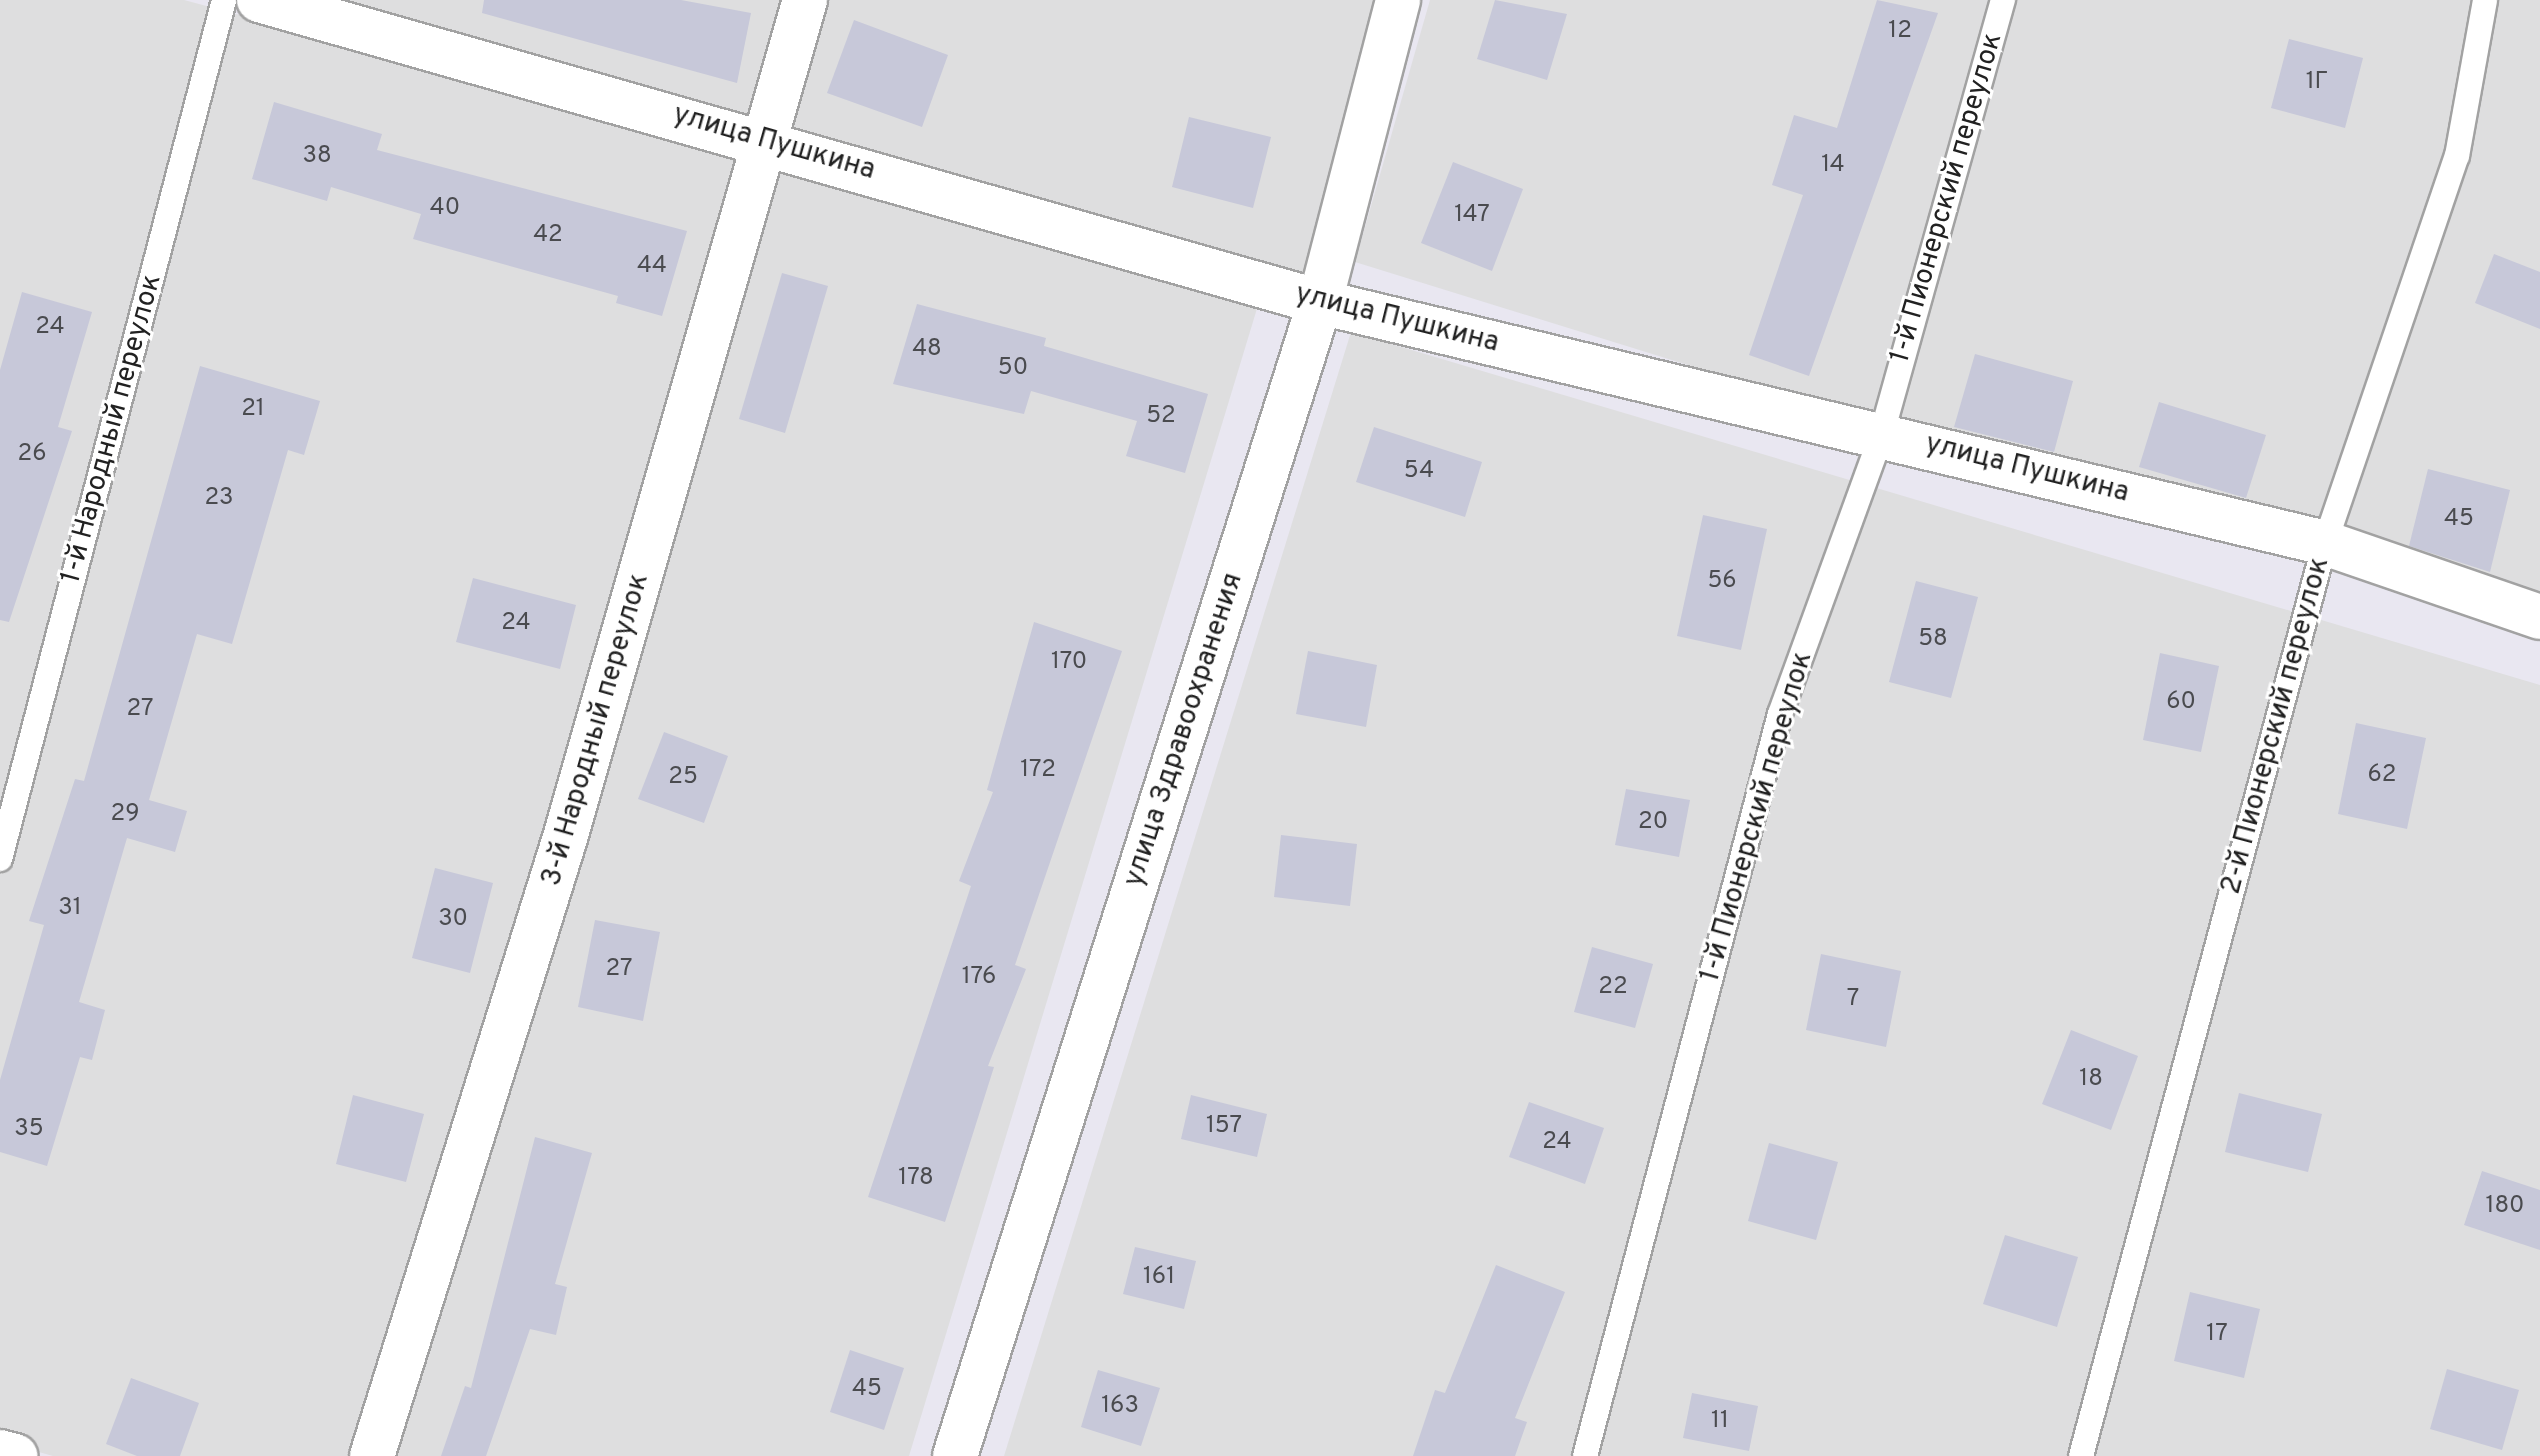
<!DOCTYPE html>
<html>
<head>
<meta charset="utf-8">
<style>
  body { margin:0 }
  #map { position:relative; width:2540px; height:1456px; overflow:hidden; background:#e9e7f1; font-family:Overpass,sans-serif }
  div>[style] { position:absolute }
  .residential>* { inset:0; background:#dededf }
  .building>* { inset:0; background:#c7c8d9 }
  .roads { filter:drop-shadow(2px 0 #a2a2a2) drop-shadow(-2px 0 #a2a2a2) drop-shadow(0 2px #a2a2a2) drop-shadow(0 -2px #a2a2a2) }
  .service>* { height:24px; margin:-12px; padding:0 12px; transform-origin:12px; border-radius:12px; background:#fff }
  .minor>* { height:44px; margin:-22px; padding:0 22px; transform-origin:22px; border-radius:22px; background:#fff }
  span { translate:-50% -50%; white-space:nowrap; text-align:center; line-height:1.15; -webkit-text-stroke:6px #fff; paint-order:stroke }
  .number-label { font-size:24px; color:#4a4b4f }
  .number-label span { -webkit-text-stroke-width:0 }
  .street-label { font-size:28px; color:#212121 }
</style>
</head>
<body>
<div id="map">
  <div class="residential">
    <div style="clip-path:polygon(0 0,184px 0,745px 150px,356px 1456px,53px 1456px,0 1441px)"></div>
    <div style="clip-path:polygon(331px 0,1397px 0,1326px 282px)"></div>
    <div style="clip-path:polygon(1430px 0,2540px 0,2540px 629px,1355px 262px)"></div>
    <div style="clip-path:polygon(764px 161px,1259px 302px,909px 1456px,391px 1456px)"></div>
    <div style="clip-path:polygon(1351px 332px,2540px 685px,2540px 1456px,1004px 1456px)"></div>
  </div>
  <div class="building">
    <div style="clip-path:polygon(484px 0,681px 0,751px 13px,737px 83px,482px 13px)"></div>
    <div style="clip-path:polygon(1495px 0,1567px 14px,1547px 80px,1477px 59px)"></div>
    <div style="clip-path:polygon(1877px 0,1938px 13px,1809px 376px,1749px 355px,1803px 195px,1772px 185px,1794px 115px,1837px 128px)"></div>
    <div style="clip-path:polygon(854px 20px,948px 55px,922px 127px,827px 93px)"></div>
    <div style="clip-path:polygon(2289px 39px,2363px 58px,2345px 128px,2271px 108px)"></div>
    <div style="clip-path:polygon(274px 102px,382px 134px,377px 150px,687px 231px,662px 316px,616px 303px,618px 296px,413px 239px,421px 214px,331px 187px,327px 201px,252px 179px)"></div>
    <div style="clip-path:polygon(1189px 117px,1271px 137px,1253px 208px,1172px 187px)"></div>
    <div style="clip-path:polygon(1453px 162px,1523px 189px,1492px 271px,1421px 243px)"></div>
    <div style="clip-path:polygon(2494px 254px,2540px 272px,2540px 329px,2475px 303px)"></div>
    <div style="clip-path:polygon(782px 273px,828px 286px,785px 433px,739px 419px)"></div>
    <div style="clip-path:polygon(22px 292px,92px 312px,58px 427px,72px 431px,9px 622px,0 620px,0 370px)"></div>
    <div style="clip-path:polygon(917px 304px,1046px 338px,1044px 346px,1208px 394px,1185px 473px,1126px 456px,1137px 421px,1031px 391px,1024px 414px,893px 384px)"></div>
    <div style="clip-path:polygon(1975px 354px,2073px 381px,2054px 452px,1954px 427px)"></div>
    <div style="clip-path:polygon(200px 366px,320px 401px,304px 455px,288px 450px,232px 644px,197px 634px,149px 800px,187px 811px,175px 852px,127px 838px,79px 1002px,105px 1010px,92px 1060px,80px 1057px,47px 1166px,0 1152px,0 1080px,44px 925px,29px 921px,75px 779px,84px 781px)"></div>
    <div style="clip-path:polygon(2159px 402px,2266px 435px,2246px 498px,2139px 467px)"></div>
    <div style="clip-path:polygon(1374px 427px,1482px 462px,1465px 517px,1356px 482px)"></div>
    <div style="clip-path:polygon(2428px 469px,2510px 490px,2490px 572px,2409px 546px)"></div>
    <div style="clip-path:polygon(1703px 515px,1767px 529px,1741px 650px,1677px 636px)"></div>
    <div style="clip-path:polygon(473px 578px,576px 605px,560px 669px,456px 642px)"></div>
    <div style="clip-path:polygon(1916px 581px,1978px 597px,1951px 698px,1889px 682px)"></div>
    <div style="clip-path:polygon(1034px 622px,1122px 651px,1015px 965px,1026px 969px,988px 1066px,994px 1067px,945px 1222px,868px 1197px,971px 886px,959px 881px,993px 792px,987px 790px)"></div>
    <div style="clip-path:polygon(1308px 651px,1377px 665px,1366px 727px,1296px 714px)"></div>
    <div style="clip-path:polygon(2160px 653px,2219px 666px,2201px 752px,2143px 740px)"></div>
    <div style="clip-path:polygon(2356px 723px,2426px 738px,2407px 829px,2338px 814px)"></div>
    <div style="clip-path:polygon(664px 732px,728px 756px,704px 823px,638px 799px)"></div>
    <div style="clip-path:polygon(1626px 789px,1690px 800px,1679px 857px,1615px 845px)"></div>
    <div style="clip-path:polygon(1281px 835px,1357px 844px,1350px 906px,1274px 897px)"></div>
    <div style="clip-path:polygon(435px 868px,493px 883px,470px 973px,412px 958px)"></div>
    <div style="clip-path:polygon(595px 920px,660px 932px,643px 1021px,578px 1007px)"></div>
    <div style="clip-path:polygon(1592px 947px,1653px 964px,1635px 1028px,1574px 1012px)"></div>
    <div style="clip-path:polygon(1821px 954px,1901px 971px,1886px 1047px,1806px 1030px)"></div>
    <div style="clip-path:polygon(2071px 1030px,2138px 1056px,2111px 1130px,2042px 1104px)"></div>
    <div style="clip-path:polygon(2239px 1093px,2322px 1114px,2308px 1172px,2225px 1152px)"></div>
    <div style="clip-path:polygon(353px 1095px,424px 1114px,406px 1182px,336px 1164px)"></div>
    <div style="clip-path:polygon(1191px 1095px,1267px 1114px,1257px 1157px,1181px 1139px)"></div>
    <div style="clip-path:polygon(1529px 1102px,1604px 1128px,1585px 1184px,1509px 1157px)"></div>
    <div style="clip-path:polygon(535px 1137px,592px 1153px,555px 1284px,567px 1287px,556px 1335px,530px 1329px,486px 1456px,441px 1456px,465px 1386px,471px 1388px)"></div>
    <div style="clip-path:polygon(1769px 1143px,1838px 1162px,1816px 1240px,1748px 1221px)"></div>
    <div style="clip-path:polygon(2482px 1171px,2540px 1190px,2540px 1250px,2464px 1225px)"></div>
    <div style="clip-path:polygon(2005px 1235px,2078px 1257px,2057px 1327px,1983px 1304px)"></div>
    <div style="clip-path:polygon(1135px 1247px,1196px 1261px,1184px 1309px,1123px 1294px)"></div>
    <div style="clip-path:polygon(1496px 1265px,1565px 1292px,1515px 1418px,1527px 1422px,1515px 1456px,1413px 1456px,1435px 1390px,1445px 1393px)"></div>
    <div style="clip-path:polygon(2190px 1292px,2260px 1309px,2244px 1378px,2174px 1361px)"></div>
    <div style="clip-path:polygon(850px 1350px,904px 1368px,884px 1430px,830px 1412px)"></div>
    <div style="clip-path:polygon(2447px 1369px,2519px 1390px,2502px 1450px,2430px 1429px)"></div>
    <div style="clip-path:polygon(1098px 1370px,1160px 1388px,1141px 1446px,1081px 1427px)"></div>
    <div style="clip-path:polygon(131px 1378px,199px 1403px,180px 1456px,137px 1456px,106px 1444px)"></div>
    <div style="clip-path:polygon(1692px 1393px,1758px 1406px,1749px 1451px,1683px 1438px)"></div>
  </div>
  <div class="roads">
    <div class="service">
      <div style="left:0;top:859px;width:888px;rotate:-75.38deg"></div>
      <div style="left:1585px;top:1456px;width:767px;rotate:-75.28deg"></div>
      <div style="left:1780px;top:714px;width:299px;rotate:-70deg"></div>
      <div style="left:1882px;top:433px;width:450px;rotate:-74.4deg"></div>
      <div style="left:2081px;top:1456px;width:945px;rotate:-75.04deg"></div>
      <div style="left:2325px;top:543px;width:409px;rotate:-71.2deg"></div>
      <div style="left:2457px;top:156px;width:158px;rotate:-79.8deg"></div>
    </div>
    <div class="minor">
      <div style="left:259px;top:0;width:1103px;rotate:15.89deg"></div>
      <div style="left:1320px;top:302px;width:1033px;rotate:13.48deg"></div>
      <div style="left:2325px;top:543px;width:227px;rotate:19deg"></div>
      <div style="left:0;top:1452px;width:16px;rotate:15deg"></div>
      <div style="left:372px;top:1456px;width:647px;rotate:-72.66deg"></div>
      <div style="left:565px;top:838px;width:872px;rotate:-74.02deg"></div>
      <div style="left:955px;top:1456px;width:1210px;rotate:-72.45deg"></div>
      <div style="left:1320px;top:302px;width:312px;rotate:-75.5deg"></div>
    </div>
  </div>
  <div class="number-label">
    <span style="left:1900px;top:32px">12</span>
    <span style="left:2317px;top:83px">1Г</span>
    <span style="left:317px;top:157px">38</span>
    <span style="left:1833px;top:166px">14</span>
    <span style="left:445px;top:209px">40</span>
    <span style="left:1472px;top:216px">147</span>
    <span style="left:548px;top:236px">42</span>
    <span style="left:652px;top:267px">44</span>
    <span style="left:50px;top:328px">24</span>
    <span style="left:927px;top:350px">48</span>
    <span style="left:1013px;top:369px">50</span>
    <span style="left:253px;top:410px">21</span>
    <span style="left:1161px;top:417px">52</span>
    <span style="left:32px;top:455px">26</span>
    <span style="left:1419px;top:472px">54</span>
    <span style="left:219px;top:499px">23</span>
    <span style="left:2459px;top:520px">45</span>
    <span style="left:1722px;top:582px">56</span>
    <span style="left:516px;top:624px">24</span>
    <span style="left:1933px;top:640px">58</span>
    <span style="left:1069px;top:663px">170</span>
    <span style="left:2181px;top:703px">60</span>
    <span style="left:140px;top:710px">27</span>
    <span style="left:1038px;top:771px">172</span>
    <span style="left:2382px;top:776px">62</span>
    <span style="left:683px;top:778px">25</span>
    <span style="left:125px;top:815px">29</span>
    <span style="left:1653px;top:823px">20</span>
    <span style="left:70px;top:909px">31</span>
    <span style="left:453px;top:920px">30</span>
    <span style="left:619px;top:970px">27</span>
    <span style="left:979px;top:978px">176</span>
    <span style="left:1613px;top:988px">22</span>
    <span style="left:1853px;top:1000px">7</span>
    <span style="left:2091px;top:1080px">18</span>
    <span style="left:1224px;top:1127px">157</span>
    <span style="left:29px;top:1130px">35</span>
    <span style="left:1557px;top:1143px">24</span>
    <span style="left:916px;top:1179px">178</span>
    <span style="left:2505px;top:1207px">180</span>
    <span style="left:1159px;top:1278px">161</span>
    <span style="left:2217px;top:1335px">17</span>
    <span style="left:867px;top:1390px">45</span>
    <span style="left:1120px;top:1407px">163</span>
    <span style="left:1720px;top:1422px">11</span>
  </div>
  <div class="street-label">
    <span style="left:774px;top:143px;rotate:16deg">улица Пушкина</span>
    <span style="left:1947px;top:198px;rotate:-74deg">1-й Пионерский переулок</span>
    <span style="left:1397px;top:319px;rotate:14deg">улица Пушкина</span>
    <span style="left:112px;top:429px;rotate:-75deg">1-й Народный переулок</span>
    <span style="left:2027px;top:469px;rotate:14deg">улица Пушкина</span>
    <span style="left:2276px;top:726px;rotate:-75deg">2-й Пионерский переулок</span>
    <span style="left:596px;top:730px;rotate:-74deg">3-й Народный переулок</span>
    <span style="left:1184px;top:730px;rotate:-72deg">улица Здравоохранения</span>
    <span style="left:1757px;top:817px;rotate:-74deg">1-й Пионерский переулок</span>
  </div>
</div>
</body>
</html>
